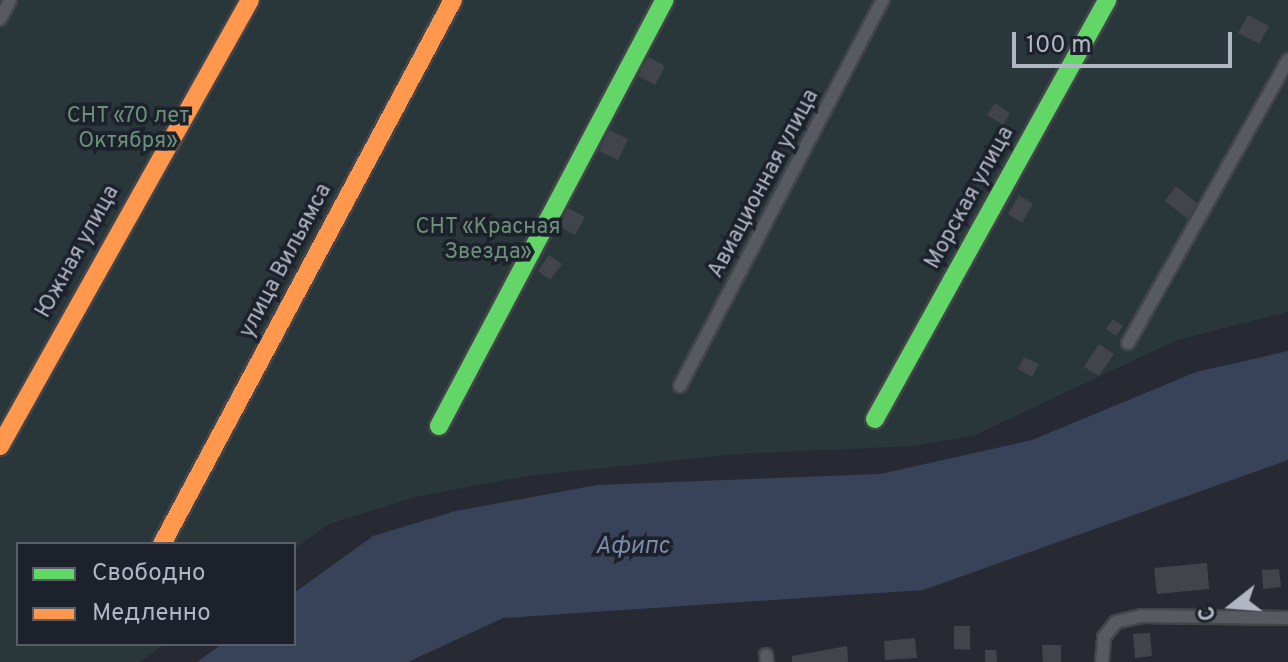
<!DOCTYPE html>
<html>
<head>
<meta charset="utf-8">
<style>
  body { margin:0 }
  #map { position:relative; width:1288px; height:662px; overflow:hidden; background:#272a32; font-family:Overpass,sans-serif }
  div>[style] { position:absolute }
  .green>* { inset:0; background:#29373a }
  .water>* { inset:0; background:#38435a }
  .building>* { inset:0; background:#41444b }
  .roads { filter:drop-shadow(2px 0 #43454b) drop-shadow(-2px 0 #43454b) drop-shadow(0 2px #43454b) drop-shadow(0 -2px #43454b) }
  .street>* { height:12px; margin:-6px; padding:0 6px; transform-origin:6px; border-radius:6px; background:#575a61 }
  .fast>* { height:18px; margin:-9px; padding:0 9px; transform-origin:9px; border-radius:9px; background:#63d668 }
  .slow>* { height:18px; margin:-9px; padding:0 9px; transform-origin:9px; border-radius:9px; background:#ff974d }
  span { translate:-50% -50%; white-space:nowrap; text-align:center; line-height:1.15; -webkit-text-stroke:7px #1c212c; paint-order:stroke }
  .park-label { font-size:22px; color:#6b9179 }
  .street-label { font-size:22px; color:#b1b6c3 }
  .water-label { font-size:24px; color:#7c8aa9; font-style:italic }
  .legend { position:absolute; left:16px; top:542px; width:280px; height:104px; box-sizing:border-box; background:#1c212c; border:2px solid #585d68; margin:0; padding:10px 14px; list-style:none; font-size:24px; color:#b1b6c3 }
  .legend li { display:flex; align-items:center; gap:16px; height:40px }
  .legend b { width:40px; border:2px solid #585d68 }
  .north { position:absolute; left:1192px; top:566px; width:80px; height:80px; -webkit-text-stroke:6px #1c212c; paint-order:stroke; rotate:253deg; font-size:22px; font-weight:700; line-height:32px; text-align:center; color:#b1b6c3 }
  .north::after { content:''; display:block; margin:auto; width:28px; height:36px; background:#b1b6c3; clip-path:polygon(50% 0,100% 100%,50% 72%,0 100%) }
  .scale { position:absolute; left:1012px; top:32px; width:220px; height:36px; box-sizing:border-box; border:4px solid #b1b6c3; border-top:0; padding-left:10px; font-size:24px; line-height:28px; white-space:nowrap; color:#b1b6c3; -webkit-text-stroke:6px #1c212c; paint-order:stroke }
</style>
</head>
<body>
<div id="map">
  <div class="green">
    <div style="clip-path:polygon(0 0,1288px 0,1288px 312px,1177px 340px,975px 435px,915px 446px,737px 454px,528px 476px,415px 497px,329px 524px,294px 549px,18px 544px,18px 644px,165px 644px,139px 662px,0 662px)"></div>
  </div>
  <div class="water">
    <div style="clip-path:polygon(1288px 351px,1288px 460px,923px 590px,503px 618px,408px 662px,197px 662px,222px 644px,294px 644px,294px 593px,373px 536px,456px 511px,597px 485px,880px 474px,1032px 440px,1196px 372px)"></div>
  </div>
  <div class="building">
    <div style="clip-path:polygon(1248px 15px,1269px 26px,1259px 44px,1238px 33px)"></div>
    <div style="clip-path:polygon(648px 57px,665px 66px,655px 85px,638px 76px)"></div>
    <div style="clip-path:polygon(995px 103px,1010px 113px,1003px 125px,987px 115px)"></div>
    <div style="clip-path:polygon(609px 130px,628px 139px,618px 160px,599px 151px)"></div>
    <div style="clip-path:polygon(1176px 186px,1197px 203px,1188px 219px,1165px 201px)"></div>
    <div style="clip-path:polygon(1019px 195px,1033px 204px,1022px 223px,1008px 214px)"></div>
    <div style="clip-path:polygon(568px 208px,585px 217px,575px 235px,559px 226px)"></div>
    <div style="clip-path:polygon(549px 255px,562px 264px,550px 280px,538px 271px)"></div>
    <div style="clip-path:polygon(1113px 319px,1123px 326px,1116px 336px,1106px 329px)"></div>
    <div style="clip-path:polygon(1099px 344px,1114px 354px,1099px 376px,1084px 367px)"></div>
    <div style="clip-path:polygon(1024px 357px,1039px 364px,1032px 377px,1018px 369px)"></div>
    <div style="clip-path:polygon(1207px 563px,1209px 589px,1157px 594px,1154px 568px)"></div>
    <div style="clip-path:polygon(1279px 569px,1281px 587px,1263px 589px,1262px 570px)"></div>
    <div style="clip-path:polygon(954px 626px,970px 626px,970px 650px,954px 649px)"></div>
    <div style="clip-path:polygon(1150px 633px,1152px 656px,1135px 658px,1133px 634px)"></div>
    <div style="clip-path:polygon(915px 638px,917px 658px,885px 660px,884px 641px)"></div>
    <div style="clip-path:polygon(1042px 645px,1061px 645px,1061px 662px,1043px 662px)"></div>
    <div style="clip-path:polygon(847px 646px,848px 662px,792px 662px,792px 656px)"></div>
    <div style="clip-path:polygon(985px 650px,996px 650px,997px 662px,985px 662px)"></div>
  </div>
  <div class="roads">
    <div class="street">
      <div style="left:0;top:19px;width:21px;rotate:-62deg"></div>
      <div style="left:1128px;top:343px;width:325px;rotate:-60.5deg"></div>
      <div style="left:680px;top:386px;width:436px;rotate:-62.3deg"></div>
      <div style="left:766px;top:655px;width:7px;rotate:82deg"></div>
      <div style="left:1102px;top:662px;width:25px;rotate:-85deg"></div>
      <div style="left:1104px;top:637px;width:19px;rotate:-51deg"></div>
      <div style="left:1116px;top:622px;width:26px;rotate:-13deg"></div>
      <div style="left:1141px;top:616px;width:147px;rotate:0.8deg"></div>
    </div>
    <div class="fast">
      <div style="left:875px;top:419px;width:479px;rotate:-61deg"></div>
      <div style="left:439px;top:426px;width:482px;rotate:-62.1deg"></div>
    </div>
    <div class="slow">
      <div style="left:0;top:446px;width:511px;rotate:-60.73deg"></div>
      <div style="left:162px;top:544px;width:617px;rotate:-61.86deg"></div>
    </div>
  </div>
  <div class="park-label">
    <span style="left:128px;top:129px">СНТ «70 лет<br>Октября»</span>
    <span style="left:488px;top:240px">СНТ «Красная<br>Звезда»</span>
  </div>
  <div class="street-label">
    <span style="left:764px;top:184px;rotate:-62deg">Авиационная улица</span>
    <span style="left:970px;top:198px;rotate:-61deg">Морская улица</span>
    <span style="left:78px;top:252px;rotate:-61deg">Южная улица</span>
    <span style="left:286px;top:261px;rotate:-62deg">улица Вильямса</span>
  </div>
  <div class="water-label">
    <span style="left:632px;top:548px">Афипс</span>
  </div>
  <ul class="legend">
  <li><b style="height:10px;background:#63d668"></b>Свободно</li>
  <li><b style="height:10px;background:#ff974d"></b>Медленно</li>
  </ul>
  <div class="north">С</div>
  <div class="scale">100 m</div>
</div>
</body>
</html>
